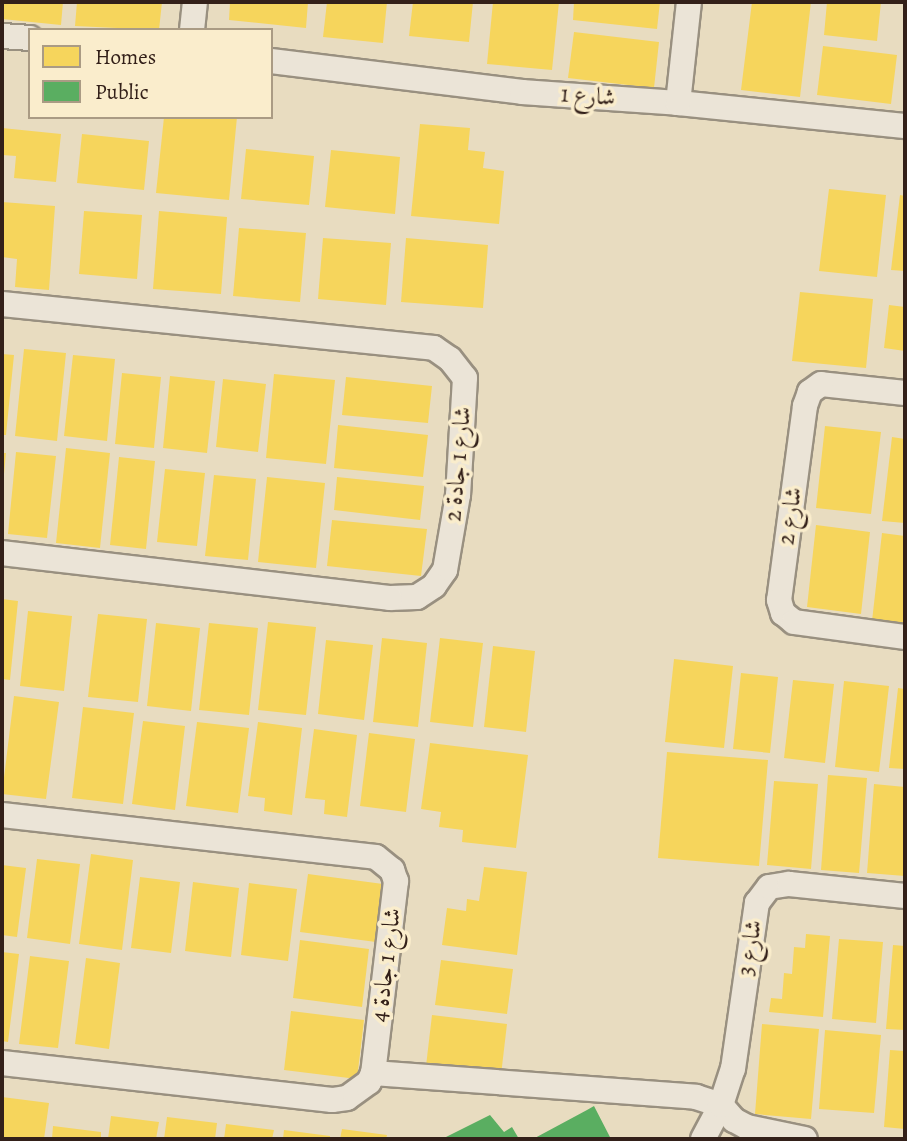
<!DOCTYPE html>
<html>
<head>
<meta charset="utf-8">
<style>
  body { margin:0 }
  #map { position:relative; width:907px; height:1141px; overflow:hidden; background:#e8dcc0; font-family:Alegreya,Amiri,serif }
  div>[style] { position:absolute }
  .homes>* { inset:0; background:#f6d55c }
  .public>* { inset:0; background:#5aae61 }
  .roads { filter:drop-shadow(2px 0 #999080) drop-shadow(-2px 0 #999080) drop-shadow(0 2px #999080) drop-shadow(0 -2px #999080) }
  .minor>* { height:24px; margin:-12px; padding:0 12px; transform-origin:12px; border-radius:12px; background:#ebe4d7 }
  span { translate:-50% -50%; white-space:nowrap; text-align:center; line-height:1.15; -webkit-text-stroke:7px #faedcc; paint-order:stroke }
  .street-label { font-size:24px; color:#332019 }
  .frame { position:absolute; inset:0; border:4px solid #332019; pointer-events:none }
  .legend { position:absolute; left:28px; top:28px; width:245px; height:91px; box-sizing:border-box; background:#faedcc; border:2px solid #aa9b84; margin:0; padding:9px 12px; list-style:none; font-size:21px; color:#332019 }
  .legend li { display:flex; align-items:center; gap:14px; height:35px }
  .legend b { width:35px; border:2px solid #aa9b84 }
</style>
</head>
<body>
<div id="map">
  <div class="homes">
    <div style="clip-path:polygon(2px 2px,63px 2px,61px 25px,2px 19px)"></div>
    <div style="clip-path:polygon(77px 2px,162px 2px,159px 30px,75px 26px)"></div>
    <div style="clip-path:polygon(230px 2px,308px 2px,306px 28px,229px 20px)"></div>
    <div style="clip-path:polygon(327px 2px,387px 2px,383px 43px,323px 37px)"></div>
    <div style="clip-path:polygon(413px 2px,473px 2px,469px 42px,409px 36px)"></div>
    <div style="clip-path:polygon(493px 2px,559px 2px,552px 70px,487px 64px)"></div>
    <div style="clip-path:polygon(574px 2px,660px 2px,657px 29px,573px 20px)"></div>
    <div style="clip-path:polygon(752px 2px,811px 2px,800px 97px,741px 90px)"></div>
    <div style="clip-path:polygon(827px 2px,881px 2px,877px 41px,824px 35px)"></div>
    <div style="clip-path:polygon(574px 32px,659px 42px,654px 88px,568px 78px)"></div>
    <div style="clip-path:polygon(823px 46px,897px 55px,891px 104px,817px 95px)"></div>
    <div style="clip-path:polygon(164px 117px,237px 117px,229px 200px,156px 193px)"></div>
    <div style="clip-path:polygon(420px 124px,470px 128px,468px 150px,485px 152px,483px 168px,504px 171px,499px 224px,411px 216px)"></div>
    <div style="clip-path:polygon(2px 128px,61px 134px,56px 182px,14px 178px,16px 156px,2px 155px)"></div>
    <div style="clip-path:polygon(82px 134px,149px 141px,144px 190px,77px 183px)"></div>
    <div style="clip-path:polygon(246px 149px,314px 156px,309px 205px,241px 199px)"></div>
    <div style="clip-path:polygon(331px 150px,400px 157px,395px 214px,325px 207px)"></div>
    <div style="clip-path:polygon(829px 189px,886px 195px,877px 277px,819px 271px)"></div>
    <div style="clip-path:polygon(900px 195px,905px 196px,905px 271px,891px 270px)"></div>
    <div style="clip-path:polygon(2px 202px,55px 206px,49px 290px,15px 287px,17px 259px,2px 257px)"></div>
    <div style="clip-path:polygon(84px 211px,142px 215px,137px 279px,79px 274px)"></div>
    <div style="clip-path:polygon(159px 211px,227px 217px,221px 294px,153px 289px)"></div>
    <div style="clip-path:polygon(239px 228px,306px 233px,300px 302px,233px 296px)"></div>
    <div style="clip-path:polygon(323px 238px,391px 243px,386px 305px,318px 299px)"></div>
    <div style="clip-path:polygon(406px 238px,488px 245px,483px 308px,401px 302px)"></div>
    <div style="clip-path:polygon(800px 292px,873px 299px,866px 368px,792px 361px)"></div>
    <div style="clip-path:polygon(889px 305px,905px 307px,905px 351px,884px 348px)"></div>
    <div style="clip-path:polygon(24px 349px,66px 353px,57px 441px,15px 436px)"></div>
    <div style="clip-path:polygon(2px 354px,14px 355px,6px 435px,2px 435px)"></div>
    <div style="clip-path:polygon(73px 355px,115px 359px,107px 441px,64px 436px)"></div>
    <div style="clip-path:polygon(122px 373px,161px 377px,154px 448px,115px 444px)"></div>
    <div style="clip-path:polygon(274px 374px,335px 380px,326px 464px,266px 458px)"></div>
    <div style="clip-path:polygon(170px 376px,215px 381px,207px 453px,163px 448px)"></div>
    <div style="clip-path:polygon(346px 377px,432px 386px,428px 423px,342px 415px)"></div>
    <div style="clip-path:polygon(223px 379px,266px 384px,258px 452px,216px 447px)"></div>
    <div style="clip-path:polygon(338px 425px,428px 435px,423px 477px,334px 468px)"></div>
    <div style="clip-path:polygon(825px 426px,881px 432px,871px 514px,816px 508px)"></div>
    <div style="clip-path:polygon(892px 437px,905px 439px,905px 523px,882px 521px)"></div>
    <div style="clip-path:polygon(66px 448px,110px 453px,100px 548px,56px 543px)"></div>
    <div style="clip-path:polygon(16px 452px,56px 456px,47px 538px,8px 534px)"></div>
    <div style="clip-path:polygon(2px 453px,6px 453px,4px 474px,2px 474px)"></div>
    <div style="clip-path:polygon(119px 457px,155px 461px,146px 549px,110px 545px)"></div>
    <div style="clip-path:polygon(165px 469px,205px 473px,197px 546px,157px 542px)"></div>
    <div style="clip-path:polygon(214px 475px,256px 479px,248px 560px,205px 556px)"></div>
    <div style="clip-path:polygon(267px 477px,325px 483px,316px 568px,258px 562px)"></div>
    <div style="clip-path:polygon(337px 477px,424px 486px,420px 520px,334px 510px)"></div>
    <div style="clip-path:polygon(332px 520px,427px 529px,421px 576px,327px 566px)"></div>
    <div style="clip-path:polygon(816px 525px,870px 532px,861px 614px,807px 607px)"></div>
    <div style="clip-path:polygon(882px 533px,905px 536px,905px 625px,872px 621px)"></div>
    <div style="clip-path:polygon(2px 599px,18px 601px,10px 680px,2px 679px)"></div>
    <div style="clip-path:polygon(28px 611px,72px 616px,64px 691px,20px 686px)"></div>
    <div style="clip-path:polygon(98px 614px,147px 619px,138px 702px,88px 697px)"></div>
    <div style="clip-path:polygon(268px 622px,316px 627px,306px 715px,258px 710px)"></div>
    <div style="clip-path:polygon(156px 623px,200px 628px,191px 711px,147px 706px)"></div>
    <div style="clip-path:polygon(209px 623px,258px 628px,249px 715px,199px 710px)"></div>
    <div style="clip-path:polygon(382px 638px,427px 643px,418px 727px,373px 722px)"></div>
    <div style="clip-path:polygon(440px 638px,483px 643px,473px 727px,430px 722px)"></div>
    <div style="clip-path:polygon(326px 640px,373px 645px,364px 720px,318px 714px)"></div>
    <div style="clip-path:polygon(493px 646px,535px 651px,526px 732px,484px 727px)"></div>
    <div style="clip-path:polygon(674px 659px,733px 666px,724px 748px,665px 742px)"></div>
    <div style="clip-path:polygon(741px 673px,778px 677px,770px 753px,733px 749px)"></div>
    <div style="clip-path:polygon(793px 680px,834px 684px,825px 763px,784px 758px)"></div>
    <div style="clip-path:polygon(844px 681px,889px 686px,879px 772px,835px 767px)"></div>
    <div style="clip-path:polygon(898px 688px,905px 689px,905px 769px,889px 768px)"></div>
    <div style="clip-path:polygon(14px 696px,59px 702px,46px 799px,2px 794px)"></div>
    <div style="clip-path:polygon(83px 707px,134px 713px,123px 804px,72px 798px)"></div>
    <div style="clip-path:polygon(143px 721px,185px 726px,175px 810px,132px 804px)"></div>
    <div style="clip-path:polygon(197px 722px,249px 728px,238px 813px,186px 806px)"></div>
    <div style="clip-path:polygon(258px 722px,302px 728px,292px 815px,264px 811px,265px 798px,248px 796px)"></div>
    <div style="clip-path:polygon(314px 729px,357px 735px,347px 817px,324px 814px,325px 800px,305px 798px)"></div>
    <div style="clip-path:polygon(369px 733px,415px 739px,406px 812px,360px 806px)"></div>
    <div style="clip-path:polygon(430px 743px,528px 755px,516px 848px,462px 842px,463px 830px,439px 827px,441px 812px,421px 809px)"></div>
    <div style="clip-path:polygon(667px 752px,768px 760px,759px 866px,658px 858px)"></div>
    <div style="clip-path:polygon(828px 775px,867px 778px,859px 873px,821px 870px)"></div>
    <div style="clip-path:polygon(774px 781px,818px 784px,811px 869px,767px 865px)"></div>
    <div style="clip-path:polygon(874px 784px,905px 787px,905px 876px,867px 873px)"></div>
    <div style="clip-path:polygon(91px 854px,133px 860px,122px 950px,79px 944px)"></div>
    <div style="clip-path:polygon(37px 859px,80px 864px,70px 944px,27px 938px)"></div>
    <div style="clip-path:polygon(2px 865px,26px 868px,17px 937px,2px 935px)"></div>
    <div style="clip-path:polygon(484px 867px,527px 872px,517px 955px,442px 945px,447px 908px,466px 911px,467px 899px,479px 901px)"></div>
    <div style="clip-path:polygon(308px 874px,383px 884px,376px 942px,300px 932px)"></div>
    <div style="clip-path:polygon(140px 877px,180px 882px,171px 953px,131px 948px)"></div>
    <div style="clip-path:polygon(193px 882px,239px 888px,231px 957px,185px 951px)"></div>
    <div style="clip-path:polygon(249px 883px,297px 889px,288px 961px,241px 955px)"></div>
    <div style="clip-path:polygon(806px 934px,830px 936px,823px 1017px,769px 1012px,771px 998px,782px 999px,784px 973px,792px 974px,794px 947px,805px 948px)"></div>
    <div style="clip-path:polygon(839px 939px,883px 942px,876px 1023px,832px 1019px)"></div>
    <div style="clip-path:polygon(300px 940px,369px 949px,362px 1007px,293px 998px)"></div>
    <div style="clip-path:polygon(893px 945px,905px 946px,905px 1030px,886px 1029px)"></div>
    <div style="clip-path:polygon(2px 952px,19px 954px,8px 1042px,2px 1041px)"></div>
    <div style="clip-path:polygon(30px 956px,69px 961px,58px 1048px,19px 1044px)"></div>
    <div style="clip-path:polygon(86px 958px,120px 963px,109px 1049px,75px 1044px)"></div>
    <div style="clip-path:polygon(441px 960px,513px 969px,507px 1014px,435px 1005px)"></div>
    <div style="clip-path:polygon(291px 1011px,364px 1020px,357px 1079px,284px 1070px)"></div>
    <div style="clip-path:polygon(432px 1015px,507px 1024px,501px 1075px,426px 1066px)"></div>
    <div style="clip-path:polygon(762px 1024px,819px 1029px,811px 1119px,755px 1114px)"></div>
    <div style="clip-path:polygon(825px 1030px,881px 1035px,874px 1113px,819px 1109px)"></div>
    <div style="clip-path:polygon(890px 1050px,905px 1051px,905px 1129px,884px 1127px)"></div>
    <div style="clip-path:polygon(2px 1097px,49px 1103px,44px 1139px,2px 1139px)"></div>
    <div style="clip-path:polygon(111px 1116px,159px 1122px,156px 1139px,108px 1139px)"></div>
    <div style="clip-path:polygon(167px 1117px,217px 1123px,215px 1139px,164px 1139px)"></div>
    <div style="clip-path:polygon(226px 1124px,274px 1130px,272px 1139px,224px 1139px)"></div>
    <div style="clip-path:polygon(53px 1126px,101px 1132px,101px 1139px,52px 1139px)"></div>
    <div style="clip-path:polygon(342px 1129px,387px 1135px,386px 1139px,340px 1139px)"></div>
    <div style="clip-path:polygon(284px 1130px,330px 1136px,330px 1139px,283px 1139px)"></div>
  </div>
  <div class="public">
    <div style="clip-path:polygon(594px 1106px,611px 1139px,533px 1139px,587px 1110px)"></div>
    <div style="clip-path:polygon(490px 1115px,504px 1132px,512px 1127px,519px 1139px,442px 1139px)"></div>
  </div>
  <div class="roads">
    <div class="minor">
      <div style="left:192px;top:30px;width:28px;rotate:-84deg"></div>
      <div style="left:2px;top:36px;width:28px;rotate:4deg"></div>
      <div style="left:271px;top:61px;width:253px;rotate:7deg"></div>
      <div style="left:522px;top:92px;width:156px;rotate:4deg"></div>
      <div style="left:678px;top:103px;width:228px;rotate:5.8deg"></div>
      <div style="left:678px;top:103px;width:102px;rotate:-83.8deg"></div>
      <div style="left:2px;top:304px;width:434px;rotate:5.8deg"></div>
      <div style="left:434px;top:348px;width:19px;rotate:35deg"></div>
      <div style="left:450px;top:359px;width:24px;rotate:52deg"></div>
      <div style="left:465px;top:378px;width:117px;rotate:93.4deg"></div>
      <div style="left:458px;top:495px;width:76px;rotate:99.8deg"></div>
      <div style="left:445px;top:570px;width:19px;rotate:125deg"></div>
      <div style="left:434px;top:586px;width:20px;rotate:147deg"></div>
      <div style="left:417px;top:597px;width:27px;rotate:178deg"></div>
      <div style="left:390px;top:598px;width:391px;rotate:-173.4deg"></div>
      <div style="left:905px;top:393px;width:84px;rotate:-173.9deg"></div>
      <div style="left:821px;top:384px;width:14px;rotate:144deg"></div>
      <div style="left:810px;top:392px;width:15px;rotate:110deg"></div>
      <div style="left:805px;top:406px;width:196px;rotate:97.6deg"></div>
      <div style="left:779px;top:600px;width:14px;rotate:73deg"></div>
      <div style="left:783px;top:613px;width:14px;rotate:39deg"></div>
      <div style="left:794px;top:622px;width:112px;rotate:7.7deg"></div>
      <div style="left:2px;top:815px;width:376px;rotate:6.4deg"></div>
      <div style="left:376px;top:857px;width:21px;rotate:39deg"></div>
      <div style="left:392px;top:870px;width:12px;rotate:70deg"></div>
      <div style="left:396px;top:881px;width:193px;rotate:96.8deg"></div>
      <div style="left:373px;top:1073px;width:10px;rotate:114deg"></div>
      <div style="left:369px;top:1082px;width:27px;rotate:144deg"></div>
      <div style="left:347px;top:1098px;width:15px;rotate:172deg"></div>
      <div style="left:332px;top:1100px;width:332px;rotate:-173.6deg"></div>
      <div style="left:373px;top:1073px;width:324px;rotate:4.2deg"></div>
      <div style="left:696px;top:1097px;width:26px;rotate:18deg"></div>
      <div style="left:721px;top:1105px;width:20px;rotate:49deg"></div>
      <div style="left:734px;top:1120px;width:15px;rotate:28deg"></div>
      <div style="left:747px;top:1127px;width:59px;rotate:11.7deg"></div>
      <div style="left:703px;top:1139px;width:38px;rotate:-62deg"></div>
      <div style="left:721px;top:1105px;width:38px;rotate:-72deg"></div>
      <div style="left:733px;top:1069px;width:168px;rotate:-81.8deg"></div>
      <div style="left:757px;top:903px;width:20px;rotate:-53deg"></div>
      <div style="left:769px;top:887px;width:20px;rotate:-9deg"></div>
      <div style="left:789px;top:884px;width:117px;rotate:5.9deg"></div>
    </div>
  </div>
  <div class="street-label">
    <span style="left:588px;top:96px;rotate:4deg">شارع 1</span>
    <span style="left:458px;top:464px;rotate:-85deg">شارع 1 جادة 2</span>
    <span style="left:790px;top:516px;rotate:-82deg">شارع 2</span>
    <span style="left:750px;top:948px;rotate:-82deg">شارع 3</span>
    <span style="left:386px;top:965px;rotate:-83deg">شارع 1 جادة 4</span>
  </div>
  <div class="frame"></div>
  <ul class="legend">
  <li><b style="height:19px;background:#f6d55c"></b>Homes</li>
  <li><b style="height:19px;background:#5aae61"></b>Public</li>
  </ul>
</div>
</body>
</html>
